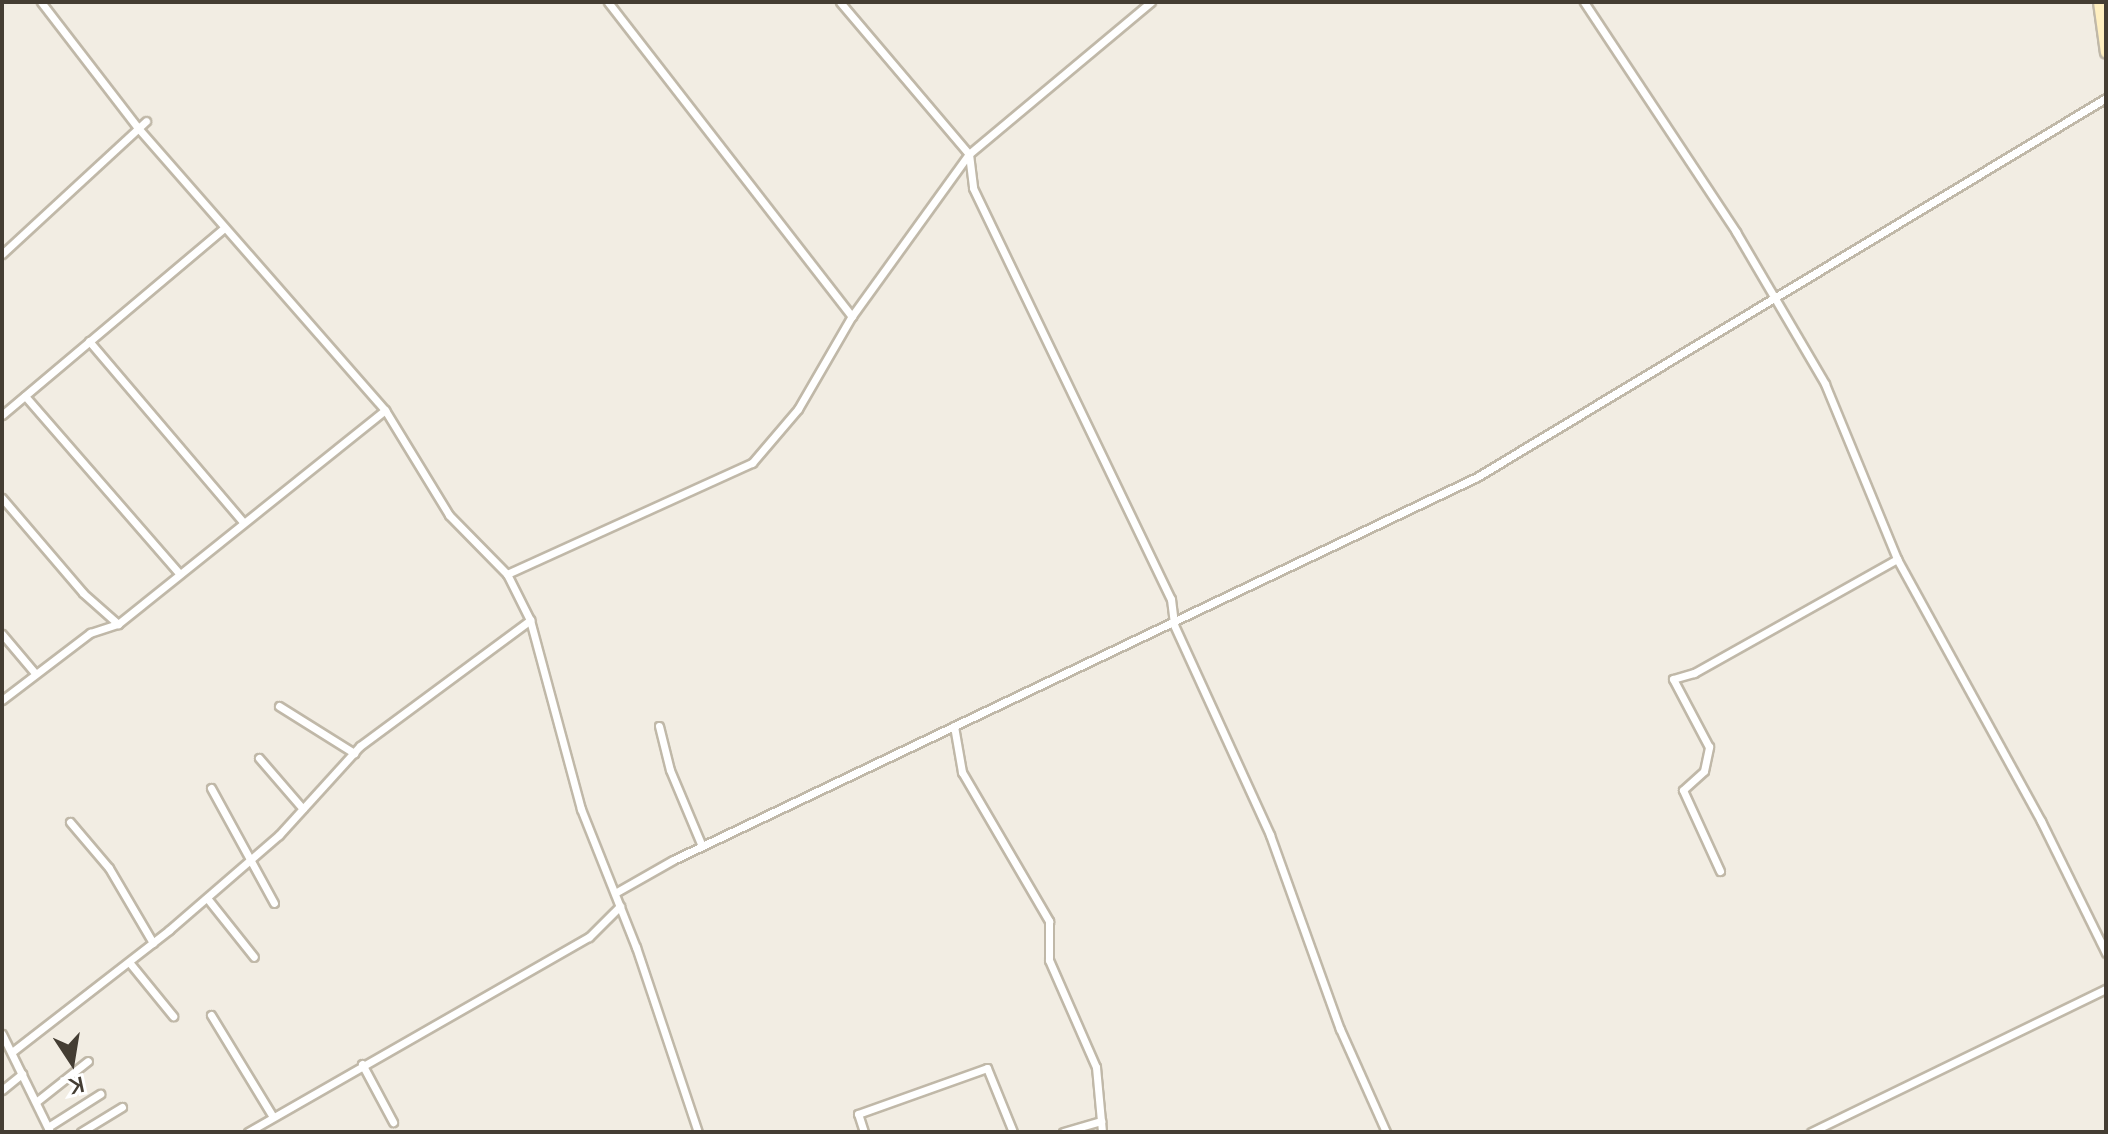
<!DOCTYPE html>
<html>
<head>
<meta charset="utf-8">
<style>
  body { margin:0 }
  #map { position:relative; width:2108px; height:1134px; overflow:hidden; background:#f2ede3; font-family:Mulish,sans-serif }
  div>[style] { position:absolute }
  .roads { filter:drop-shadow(2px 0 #c0b8a8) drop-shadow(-2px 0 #c0b8a8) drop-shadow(0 2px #c0b8a8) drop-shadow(0 -2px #c0b8a8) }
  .street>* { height:7px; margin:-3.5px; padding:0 3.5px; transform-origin:3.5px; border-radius:3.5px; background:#fff }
  .secondary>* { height:10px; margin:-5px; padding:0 5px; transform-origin:5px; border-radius:5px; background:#ffefc0 }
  span { translate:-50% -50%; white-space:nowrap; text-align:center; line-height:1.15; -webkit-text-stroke:7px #fff; paint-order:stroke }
  .frame { position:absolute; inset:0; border:4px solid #443d33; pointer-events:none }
  .north { position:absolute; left:32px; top:1022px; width:80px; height:80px; -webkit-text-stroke:6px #fff; paint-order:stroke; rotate:168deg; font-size:22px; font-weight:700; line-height:32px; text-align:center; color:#443d33 }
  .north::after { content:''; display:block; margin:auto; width:28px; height:36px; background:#443d33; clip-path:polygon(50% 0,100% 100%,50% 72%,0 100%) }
</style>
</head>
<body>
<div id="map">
  <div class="roads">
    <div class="street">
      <div style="left:41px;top:2px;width:159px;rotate:52.4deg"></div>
      <div style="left:138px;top:128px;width:375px;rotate:48.8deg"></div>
      <div style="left:385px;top:410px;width:123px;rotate:58.6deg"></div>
      <div style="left:449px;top:515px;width:83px;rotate:45.5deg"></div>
      <div style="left:507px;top:574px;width:51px;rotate:63.4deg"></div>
      <div style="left:530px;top:620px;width:196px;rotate:74.9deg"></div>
      <div style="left:581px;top:809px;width:149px;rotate:68.3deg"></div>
      <div style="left:636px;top:947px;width:195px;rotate:71.5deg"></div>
      <div style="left:608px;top:2px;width:398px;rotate:52.2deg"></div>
      <div style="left:840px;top:2px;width:199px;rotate:49.7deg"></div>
      <div style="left:969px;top:154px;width:34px;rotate:83deg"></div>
      <div style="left:973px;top:188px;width:456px;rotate:64.3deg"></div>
      <div style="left:1171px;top:599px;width:26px;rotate:83deg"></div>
      <div style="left:1174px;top:625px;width:231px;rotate:65.4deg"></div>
      <div style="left:1270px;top:835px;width:206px;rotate:70.2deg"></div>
      <div style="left:1340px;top:1029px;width:113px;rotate:65.9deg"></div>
      <div style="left:1584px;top:2px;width:276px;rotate:56.5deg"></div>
      <div style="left:1736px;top:232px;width:176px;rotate:59.6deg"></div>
      <div style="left:1825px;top:384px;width:189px;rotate:67.6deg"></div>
      <div style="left:1897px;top:559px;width:299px;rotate:61.2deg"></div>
      <div style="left:2041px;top:821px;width:147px;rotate:63.8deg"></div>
      <div style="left:2px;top:254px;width:196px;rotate:-42.7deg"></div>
      <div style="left:89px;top:341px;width:238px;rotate:49.6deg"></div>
      <div style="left:25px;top:396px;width:235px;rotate:49deg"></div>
      <div style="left:2px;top:415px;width:290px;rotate:-40.1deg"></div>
      <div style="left:2px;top:498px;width:125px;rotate:49.5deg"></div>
      <div style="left:83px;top:593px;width:47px;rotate:41.5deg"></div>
      <div style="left:507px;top:574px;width:269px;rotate:-24.4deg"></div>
      <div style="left:752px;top:463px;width:71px;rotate:-49.6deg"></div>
      <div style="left:798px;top:409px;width:108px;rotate:-59.9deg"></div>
      <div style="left:852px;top:316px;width:200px;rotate:-54.2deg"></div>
      <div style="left:969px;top:154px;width:237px;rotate:-39.9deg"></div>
      <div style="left:2px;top:634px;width:51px;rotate:49.8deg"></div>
      <div style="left:2px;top:700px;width:111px;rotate:-37.3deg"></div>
      <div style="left:90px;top:633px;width:29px;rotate:-18deg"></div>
      <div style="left:118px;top:624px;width:342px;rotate:-38.7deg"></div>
      <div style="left:279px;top:706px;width:89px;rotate:32.1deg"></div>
      <div style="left:659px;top:726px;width:45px;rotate:76deg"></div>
      <div style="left:670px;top:770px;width:82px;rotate:67.2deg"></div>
      <div style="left:954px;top:726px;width:47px;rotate:80.1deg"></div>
      <div style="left:962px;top:772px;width:173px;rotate:59.7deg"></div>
      <div style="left:1049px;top:921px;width:39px;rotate:90deg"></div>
      <div style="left:1049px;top:960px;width:117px;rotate:66.3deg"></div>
      <div style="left:1096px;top:1067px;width:65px;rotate:84.7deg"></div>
      <div style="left:259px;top:758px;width:67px;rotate:49.2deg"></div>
      <div style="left:211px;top:788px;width:131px;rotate:61.3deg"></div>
      <div style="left:70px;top:822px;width:60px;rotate:49.7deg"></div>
      <div style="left:109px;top:868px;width:87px;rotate:59.6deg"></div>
      <div style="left:1720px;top:871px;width:89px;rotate:-114.6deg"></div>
      <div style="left:1683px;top:790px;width:28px;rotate:-42deg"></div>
      <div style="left:1704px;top:771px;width:25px;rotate:-78deg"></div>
      <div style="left:1709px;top:747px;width:77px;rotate:-117.9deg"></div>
      <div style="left:1673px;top:679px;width:22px;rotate:-16deg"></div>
      <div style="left:1694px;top:673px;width:233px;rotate:-29.3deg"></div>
      <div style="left:615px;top:893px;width:67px;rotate:-29.6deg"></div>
      <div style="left:673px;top:860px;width:891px;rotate:-25.47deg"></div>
      <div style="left:1477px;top:477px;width:734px;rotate:-31.07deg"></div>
      <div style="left:207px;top:898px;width:75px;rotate:51.5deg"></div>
      <div style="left:129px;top:962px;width:70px;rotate:50.8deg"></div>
      <div style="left:211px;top:1015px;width:119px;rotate:58.7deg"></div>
      <div style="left:2px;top:1034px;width:109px;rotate:63.9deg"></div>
      <div style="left:12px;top:1052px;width:199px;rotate:-37.8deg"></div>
      <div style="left:169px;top:930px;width:145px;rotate:-40.8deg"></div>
      <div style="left:279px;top:835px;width:120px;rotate:-47.7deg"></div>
      <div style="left:360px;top:746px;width:212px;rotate:-36.5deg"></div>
      <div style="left:362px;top:1064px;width:66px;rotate:61.9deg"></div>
      <div style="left:2px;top:1090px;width:26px;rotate:-39deg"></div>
      <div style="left:36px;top:1102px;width:66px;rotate:-38.3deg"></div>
      <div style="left:48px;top:1127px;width:62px;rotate:-32.4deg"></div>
      <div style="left:81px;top:1132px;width:48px;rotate:-31.4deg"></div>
      <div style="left:248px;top:1132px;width:393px;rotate:-29.8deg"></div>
      <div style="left:589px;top:937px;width:44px;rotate:-45deg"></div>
      <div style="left:864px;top:1132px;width:19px;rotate:-108deg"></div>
      <div style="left:858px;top:1114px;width:137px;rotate:-19.6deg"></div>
      <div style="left:987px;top:1068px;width:69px;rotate:67.9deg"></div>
      <div style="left:1063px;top:1132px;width:40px;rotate:-16deg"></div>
      <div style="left:1811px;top:1132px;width:328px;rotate:-25.9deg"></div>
    </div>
    <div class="secondary">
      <div style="left:2099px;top:2px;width:51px;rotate:82.2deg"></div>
    </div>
  </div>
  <div class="frame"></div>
  <div class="north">K</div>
</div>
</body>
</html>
